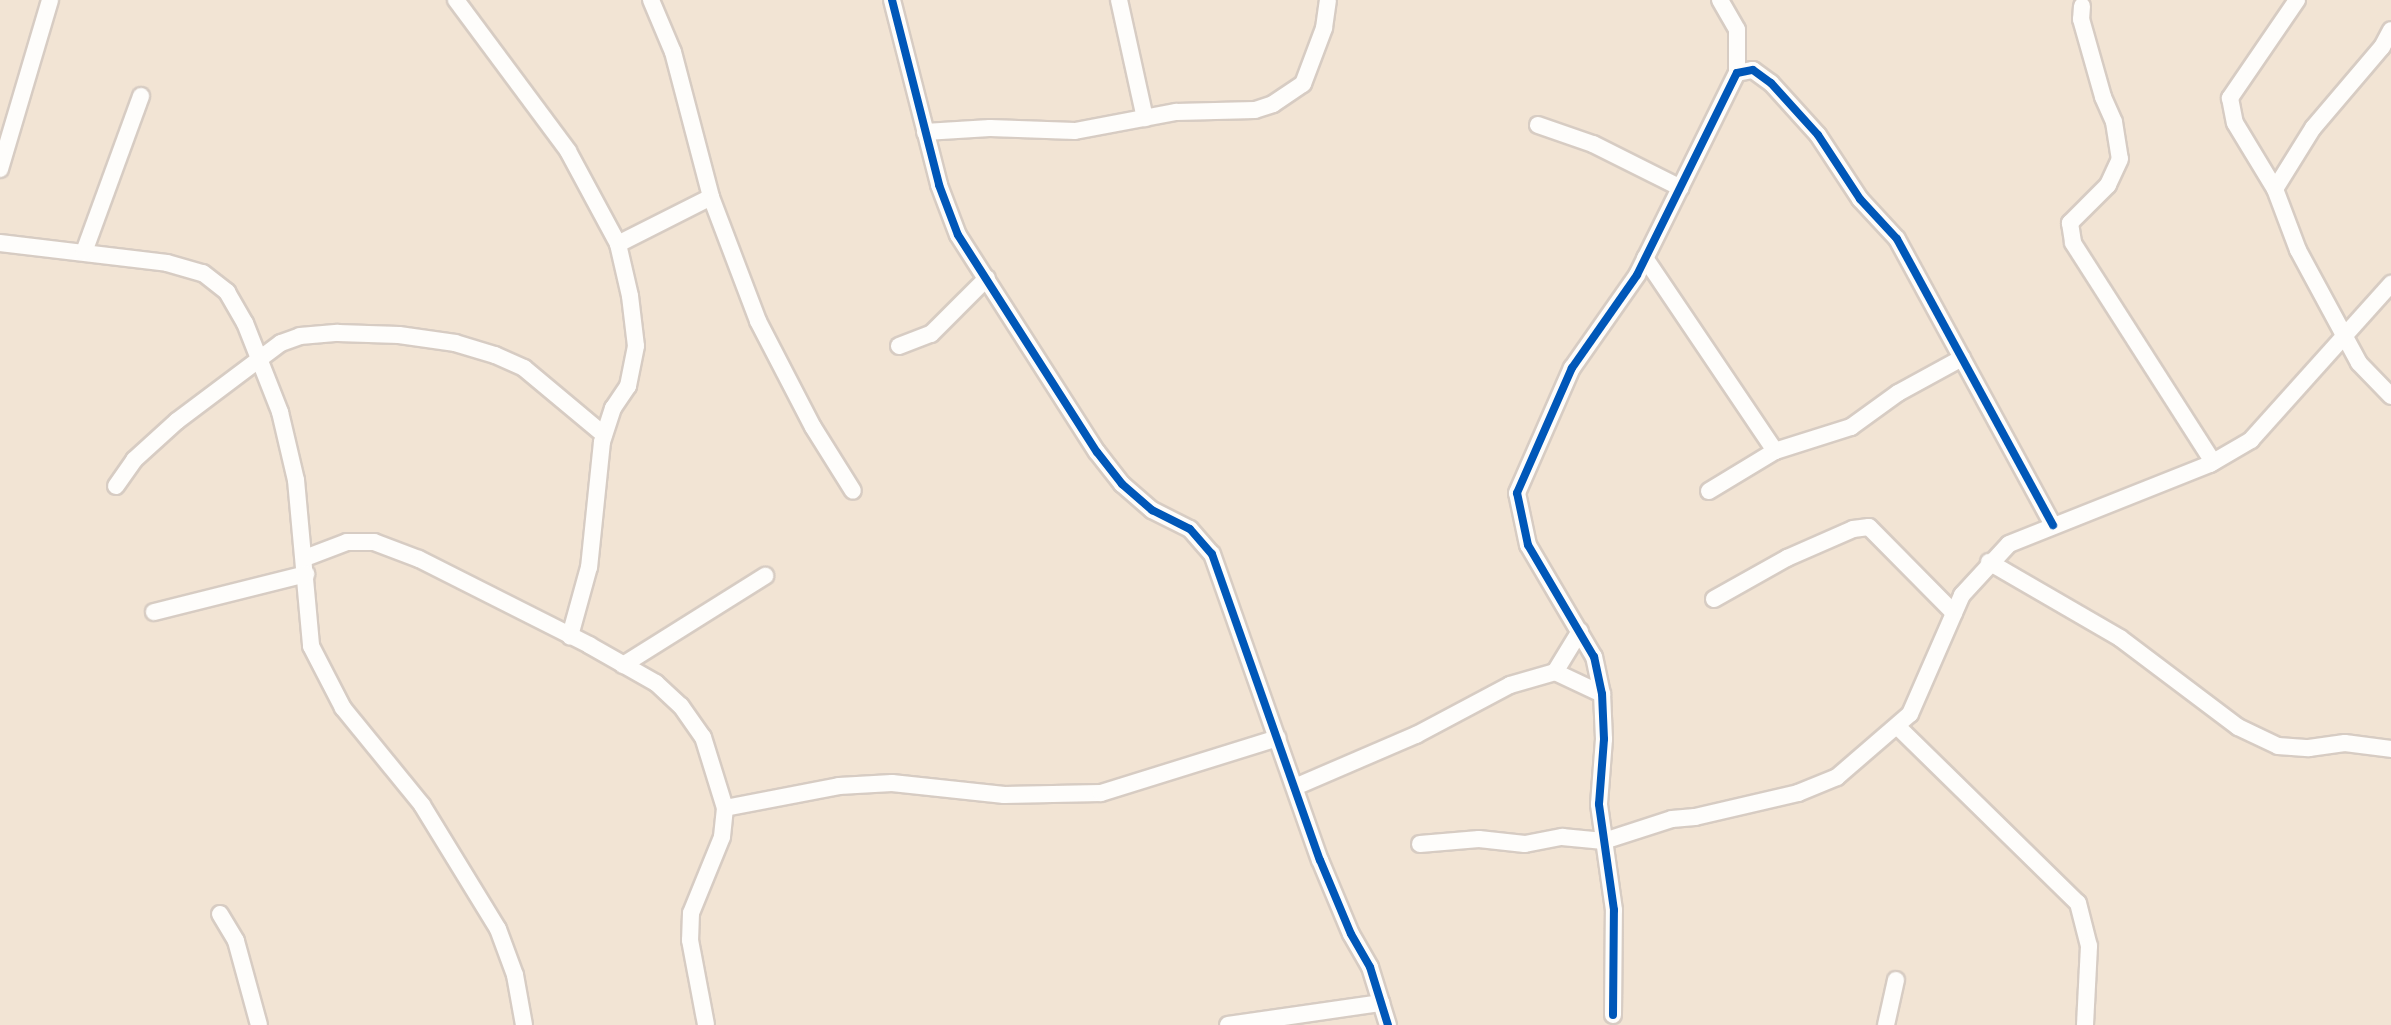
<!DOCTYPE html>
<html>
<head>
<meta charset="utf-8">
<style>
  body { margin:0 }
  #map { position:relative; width:2391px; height:1025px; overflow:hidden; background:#f6efe4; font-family:"Roboto Condensed",sans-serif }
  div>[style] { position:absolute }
  .residential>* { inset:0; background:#f2e4d4 }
  .roads { filter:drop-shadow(2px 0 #d7ccc3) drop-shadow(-2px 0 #d7ccc3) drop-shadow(0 2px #d7ccc3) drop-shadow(0 -2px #d7ccc3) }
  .street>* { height:16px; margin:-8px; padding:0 8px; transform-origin:8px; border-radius:8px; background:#fefdfb }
  .cycleway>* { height:8px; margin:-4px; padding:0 4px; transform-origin:4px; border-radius:4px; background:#0057b8 }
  span { translate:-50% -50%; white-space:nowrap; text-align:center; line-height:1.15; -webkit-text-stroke:8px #fff4e4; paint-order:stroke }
</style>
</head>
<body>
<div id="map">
  <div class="residential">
    <div style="clip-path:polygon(0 0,2391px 0,2391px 1025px,0 1025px)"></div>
  </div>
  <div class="roads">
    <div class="street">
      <div style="left:456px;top:0;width:188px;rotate:53.4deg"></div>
      <div style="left:568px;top:151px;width:106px;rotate:61.7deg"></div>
      <div style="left:618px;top:244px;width:53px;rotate:77deg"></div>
      <div style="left:630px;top:296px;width:50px;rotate:83.2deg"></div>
      <div style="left:636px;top:346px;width:41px;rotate:101.3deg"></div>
      <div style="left:628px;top:386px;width:27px;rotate:124deg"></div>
      <div style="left:613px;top:408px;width:36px;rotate:108deg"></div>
      <div style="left:602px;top:442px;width:126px;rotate:95.9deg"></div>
      <div style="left:589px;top:567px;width:72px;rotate:105.4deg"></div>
      <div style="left:651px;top:0;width:56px;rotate:67.1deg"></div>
      <div style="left:673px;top:52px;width:150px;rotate:75.3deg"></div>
      <div style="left:711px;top:197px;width:133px;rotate:69.2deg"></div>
      <div style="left:758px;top:321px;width:119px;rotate:62.6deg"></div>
      <div style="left:813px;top:427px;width:75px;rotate:58deg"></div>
      <div style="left:892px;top:0;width:191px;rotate:75.7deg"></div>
      <div style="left:939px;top:185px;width:53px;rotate:69.2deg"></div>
      <div style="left:958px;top:235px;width:258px;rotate:57.4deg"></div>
      <div style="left:1097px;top:452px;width:41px;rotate:52deg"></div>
      <div style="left:1122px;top:484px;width:40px;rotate:41deg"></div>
      <div style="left:1152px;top:510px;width:42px;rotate:26.6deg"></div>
      <div style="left:1190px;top:529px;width:33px;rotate:49deg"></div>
      <div style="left:1212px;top:554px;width:324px;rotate:70.6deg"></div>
      <div style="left:1320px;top:860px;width:80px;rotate:67.3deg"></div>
      <div style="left:1351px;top:934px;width:38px;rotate:60deg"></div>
      <div style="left:1370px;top:967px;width:61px;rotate:72.8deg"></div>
      <div style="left:1119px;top:0;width:121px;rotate:77.6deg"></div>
      <div style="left:1720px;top:0;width:34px;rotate:60deg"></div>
      <div style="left:1737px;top:30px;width:43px;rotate:90deg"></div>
      <div style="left:2297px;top:0;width:119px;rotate:124.4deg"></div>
      <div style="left:2230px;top:98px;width:25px;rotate:79deg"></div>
      <div style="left:2235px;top:123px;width:77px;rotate:58.8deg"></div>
      <div style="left:2275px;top:189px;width:65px;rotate:69.3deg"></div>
      <div style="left:2298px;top:250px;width:128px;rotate:61.6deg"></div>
      <div style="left:2359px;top:363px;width:46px;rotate:45.9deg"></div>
      <div style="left:2082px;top:6px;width:13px;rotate:94deg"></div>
      <div style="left:2081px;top:19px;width:81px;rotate:74.2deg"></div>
      <div style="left:2103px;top:97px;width:27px;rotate:66deg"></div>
      <div style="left:2114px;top:122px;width:37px;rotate:81deg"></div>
      <div style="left:2120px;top:159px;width:29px;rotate:115deg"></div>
      <div style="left:2108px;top:185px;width:54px;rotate:135deg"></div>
      <div style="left:2070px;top:223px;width:20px;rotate:81deg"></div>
      <div style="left:2073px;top:243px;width:260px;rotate:57.4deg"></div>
      <div style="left:1538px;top:125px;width:58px;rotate:19.1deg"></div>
      <div style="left:1593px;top:144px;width:98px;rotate:26.6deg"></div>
      <div style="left:925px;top:132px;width:65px;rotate:-3.5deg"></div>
      <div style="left:990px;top:128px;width:85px;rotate:2deg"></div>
      <div style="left:1075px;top:131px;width:103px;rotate:-10.7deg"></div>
      <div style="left:1176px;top:112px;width:79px;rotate:-1.5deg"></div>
      <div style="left:1255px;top:110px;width:19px;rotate:-18deg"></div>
      <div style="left:1273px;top:104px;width:36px;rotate:-34deg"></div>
      <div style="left:1303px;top:84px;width:60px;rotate:-69.4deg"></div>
      <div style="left:1324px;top:28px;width:28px;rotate:-82deg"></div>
      <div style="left:0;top:169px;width:176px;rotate:-73.5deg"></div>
      <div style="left:2275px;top:189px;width:72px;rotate:-58.1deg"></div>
      <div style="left:2313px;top:128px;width:106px;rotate:-49.6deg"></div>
      <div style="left:2382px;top:47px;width:19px;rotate:-62deg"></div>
      <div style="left:0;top:243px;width:168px;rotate:6.8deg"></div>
      <div style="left:167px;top:263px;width:37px;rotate:16deg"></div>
      <div style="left:203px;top:273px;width:31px;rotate:38deg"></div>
      <div style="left:227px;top:292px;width:36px;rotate:60deg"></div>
      <div style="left:245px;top:323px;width:96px;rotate:68.5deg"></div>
      <div style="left:280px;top:412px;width:70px;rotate:76.8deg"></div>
      <div style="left:296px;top:480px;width:167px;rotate:84.8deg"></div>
      <div style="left:311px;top:646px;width:70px;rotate:62.7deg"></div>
      <div style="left:343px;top:708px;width:125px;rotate:50.8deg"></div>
      <div style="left:422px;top:805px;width:145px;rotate:58.5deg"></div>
      <div style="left:498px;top:929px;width:49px;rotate:69.7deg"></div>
      <div style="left:515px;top:975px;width:51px;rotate:79.8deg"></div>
      <div style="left:618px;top:244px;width:104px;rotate:-26.8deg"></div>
      <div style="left:84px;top:252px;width:166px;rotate:-69.9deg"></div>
      <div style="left:1645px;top:258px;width:233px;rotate:56deg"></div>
      <div style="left:899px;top:346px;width:34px;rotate:-21deg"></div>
      <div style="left:931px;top:334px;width:79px;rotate:-45deg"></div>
      <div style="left:116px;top:486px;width:32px;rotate:-55deg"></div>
      <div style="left:134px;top:460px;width:58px;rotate:-42.2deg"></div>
      <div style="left:177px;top:421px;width:130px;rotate:-36.9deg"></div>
      <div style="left:281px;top:343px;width:20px;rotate:-20deg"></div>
      <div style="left:300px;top:336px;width:38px;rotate:-5deg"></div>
      <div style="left:338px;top:333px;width:61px;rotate:1.9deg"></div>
      <div style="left:399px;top:335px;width:57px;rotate:8.1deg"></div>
      <div style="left:455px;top:343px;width:42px;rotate:16.7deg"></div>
      <div style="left:495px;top:355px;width:32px;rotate:24deg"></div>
      <div style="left:524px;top:368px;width:104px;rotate:39.9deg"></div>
      <div style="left:1709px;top:491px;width:77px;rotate:-31.2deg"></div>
      <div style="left:1775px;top:451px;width:80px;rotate:-17.5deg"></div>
      <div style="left:1851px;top:427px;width:58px;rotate:-35.9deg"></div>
      <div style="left:1898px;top:393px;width:73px;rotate:-28.7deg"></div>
      <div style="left:305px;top:558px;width:45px;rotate:-20.9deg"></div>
      <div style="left:347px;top:542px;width:27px"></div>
      <div style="left:374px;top:542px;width:48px;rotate:20.7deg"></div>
      <div style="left:419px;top:559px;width:191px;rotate:26.8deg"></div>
      <div style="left:589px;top:645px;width:77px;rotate:29.6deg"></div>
      <div style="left:656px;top:683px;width:34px;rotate:43deg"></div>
      <div style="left:681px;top:706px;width:38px;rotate:55deg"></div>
      <div style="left:703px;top:737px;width:74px;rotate:72.8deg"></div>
      <div style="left:725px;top:808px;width:29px;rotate:96deg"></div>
      <div style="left:722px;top:837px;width:82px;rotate:112.2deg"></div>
      <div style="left:691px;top:913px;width:27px;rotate:92deg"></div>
      <div style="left:690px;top:940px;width:86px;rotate:79.3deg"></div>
      <div style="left:1989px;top:562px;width:151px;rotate:30.1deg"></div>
      <div style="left:2120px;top:638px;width:148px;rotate:37deg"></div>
      <div style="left:2238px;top:727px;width:44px;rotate:25.4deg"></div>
      <div style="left:2278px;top:746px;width:31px;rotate:4deg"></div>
      <div style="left:2309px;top:748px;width:36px;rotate:-8deg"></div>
      <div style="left:2345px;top:743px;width:46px;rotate:7.4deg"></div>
      <div style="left:1714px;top:599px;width:84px;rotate:-29.3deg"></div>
      <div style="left:1787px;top:558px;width:72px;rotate:-23.7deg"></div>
      <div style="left:1853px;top:529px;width:16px;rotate:-7deg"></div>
      <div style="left:1869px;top:527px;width:121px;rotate:45.3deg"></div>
      <div style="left:154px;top:612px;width:157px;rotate:-14deg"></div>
      <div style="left:623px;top:665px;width:168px;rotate:-32.1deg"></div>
      <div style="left:1555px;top:672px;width:52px;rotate:25.1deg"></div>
      <div style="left:1897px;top:726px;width:253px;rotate:44.4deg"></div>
      <div style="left:2078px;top:903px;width:44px;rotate:75.7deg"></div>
      <div style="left:2089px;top:946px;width:79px;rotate:92.9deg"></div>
      <div style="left:1295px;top:787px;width:132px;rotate:-23.3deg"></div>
      <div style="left:1416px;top:735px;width:106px;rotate:-28deg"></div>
      <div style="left:1510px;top:685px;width:47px;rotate:-16.1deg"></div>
      <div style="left:1555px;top:672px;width:48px;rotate:-58.6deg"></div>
      <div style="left:725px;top:808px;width:116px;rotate:-10.9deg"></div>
      <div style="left:839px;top:786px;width:53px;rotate:-3.2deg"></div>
      <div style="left:892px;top:783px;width:113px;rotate:6.1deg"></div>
      <div style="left:1004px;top:795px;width:97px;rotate:-1.2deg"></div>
      <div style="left:1101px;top:793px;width:185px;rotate:-17.3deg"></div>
      <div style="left:1420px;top:844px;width:59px;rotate:-4.8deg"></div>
      <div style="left:1479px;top:839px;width:46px;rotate:6.2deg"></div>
      <div style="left:1525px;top:844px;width:38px;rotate:-11deg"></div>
      <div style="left:1562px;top:837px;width:42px;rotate:5.4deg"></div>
      <div style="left:1604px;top:841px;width:71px;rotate:-17.9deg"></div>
      <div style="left:1672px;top:819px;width:23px;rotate:-5deg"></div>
      <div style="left:1695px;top:817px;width:106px;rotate:-13.1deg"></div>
      <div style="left:1798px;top:793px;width:42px;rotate:-22.3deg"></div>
      <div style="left:1837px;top:777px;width:96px;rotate:-40.8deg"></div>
      <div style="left:1910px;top:714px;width:130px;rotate:-66.4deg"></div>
      <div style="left:1962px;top:595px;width:69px;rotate:-47.3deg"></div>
      <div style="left:2009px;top:544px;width:216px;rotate:-21.7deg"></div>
      <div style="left:2210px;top:464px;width:48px;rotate:-30.3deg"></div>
      <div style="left:2251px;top:440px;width:210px;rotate:-48.1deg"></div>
      <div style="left:220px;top:914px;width:31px;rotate:59deg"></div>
      <div style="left:236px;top:941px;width:87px;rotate:74.7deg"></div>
      <div style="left:1613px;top:1015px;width:105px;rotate:-89.5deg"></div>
      <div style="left:1614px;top:910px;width:107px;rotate:-98.1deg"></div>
      <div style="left:1599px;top:804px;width:65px;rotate:-85.6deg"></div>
      <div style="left:1604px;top:739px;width:45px;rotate:-92.5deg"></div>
      <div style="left:1602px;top:694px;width:38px;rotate:-102deg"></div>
      <div style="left:1594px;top:657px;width:130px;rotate:-120.5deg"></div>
      <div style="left:1528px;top:545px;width:53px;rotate:-101.9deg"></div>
      <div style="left:1517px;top:493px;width:137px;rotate:-66.3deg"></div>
      <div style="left:1572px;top:368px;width:113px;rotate:-55deg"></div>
      <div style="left:1637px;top:275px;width:225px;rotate:-63.7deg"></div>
      <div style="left:1737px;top:73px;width:16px;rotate:-11deg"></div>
      <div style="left:1753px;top:70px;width:22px;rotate:36deg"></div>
      <div style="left:1771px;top:83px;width:70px;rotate:47.9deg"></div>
      <div style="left:1818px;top:135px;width:77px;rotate:56.7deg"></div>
      <div style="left:1860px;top:199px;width:54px;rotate:47.2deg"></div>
      <div style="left:1897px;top:239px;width:326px;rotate:61.4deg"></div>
      <div style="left:1228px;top:1025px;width:155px;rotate:-8.2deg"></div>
      <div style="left:1886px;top:1025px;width:46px;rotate:-77.5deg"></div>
    </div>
  </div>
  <div class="cycleway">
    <div style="left:892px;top:0;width:191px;rotate:75.7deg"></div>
    <div style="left:939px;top:185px;width:53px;rotate:69.2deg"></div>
    <div style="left:958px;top:235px;width:258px;rotate:57.4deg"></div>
    <div style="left:1097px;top:452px;width:41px;rotate:52deg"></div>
    <div style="left:1122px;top:484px;width:40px;rotate:41deg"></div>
    <div style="left:1152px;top:510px;width:42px;rotate:26.6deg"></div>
    <div style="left:1190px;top:529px;width:33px;rotate:49deg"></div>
    <div style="left:1212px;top:554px;width:324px;rotate:70.6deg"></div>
    <div style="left:1320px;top:860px;width:80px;rotate:67.3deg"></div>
    <div style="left:1351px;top:934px;width:38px;rotate:60deg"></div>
    <div style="left:1370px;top:967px;width:61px;rotate:72.8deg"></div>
    <div style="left:1613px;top:1015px;width:105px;rotate:-89.5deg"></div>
    <div style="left:1614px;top:910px;width:107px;rotate:-98.1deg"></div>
    <div style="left:1599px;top:804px;width:65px;rotate:-85.6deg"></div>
    <div style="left:1604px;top:739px;width:45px;rotate:-92.5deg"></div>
    <div style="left:1602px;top:694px;width:38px;rotate:-102deg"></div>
    <div style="left:1594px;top:657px;width:130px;rotate:-120.5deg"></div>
    <div style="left:1528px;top:545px;width:53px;rotate:-101.9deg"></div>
    <div style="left:1517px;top:493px;width:137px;rotate:-66.3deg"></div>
    <div style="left:1572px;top:368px;width:113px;rotate:-55deg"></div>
    <div style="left:1637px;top:275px;width:225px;rotate:-63.7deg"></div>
    <div style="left:1737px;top:73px;width:16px;rotate:-11deg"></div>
    <div style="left:1753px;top:70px;width:22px;rotate:36deg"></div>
    <div style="left:1771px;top:83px;width:70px;rotate:47.9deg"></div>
    <div style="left:1818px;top:135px;width:77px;rotate:56.7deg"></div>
    <div style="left:1860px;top:199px;width:54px;rotate:47.2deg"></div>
    <div style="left:1897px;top:239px;width:326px;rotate:61.4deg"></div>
  </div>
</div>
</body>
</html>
